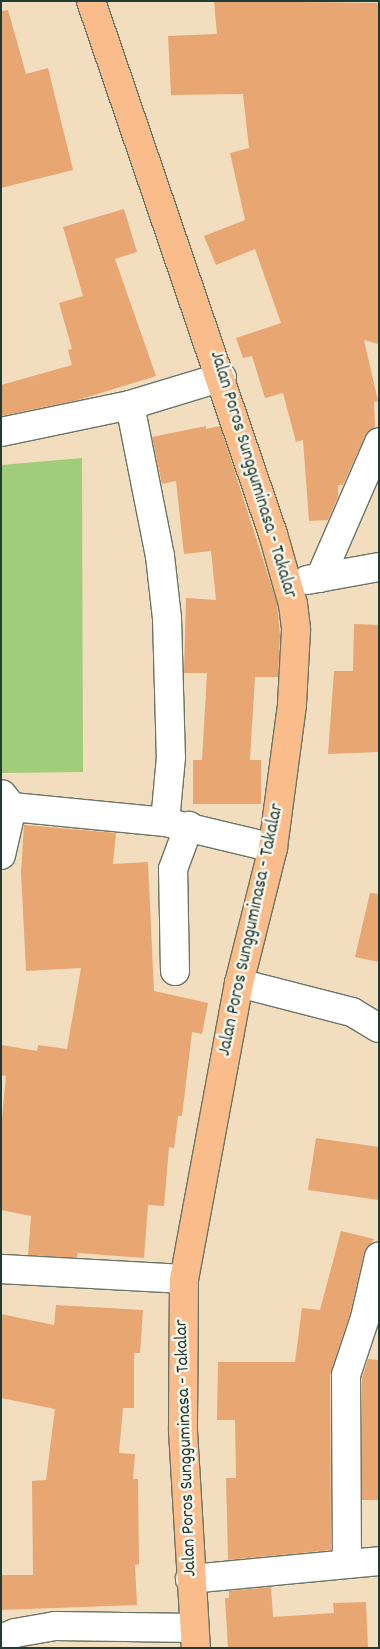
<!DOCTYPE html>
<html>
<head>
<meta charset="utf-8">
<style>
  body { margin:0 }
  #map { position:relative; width:380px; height:1649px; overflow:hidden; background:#f3ddbf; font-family:Dekko,sans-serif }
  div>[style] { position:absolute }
  .green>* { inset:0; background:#a1cd7a }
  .building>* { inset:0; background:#e8a673 }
  .roads { filter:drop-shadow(1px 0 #697565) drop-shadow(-1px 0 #697565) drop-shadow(0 1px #697565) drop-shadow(0 -1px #697565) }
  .minor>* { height:28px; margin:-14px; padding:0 14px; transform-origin:14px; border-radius:14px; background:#fff }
  .highway>* { height:28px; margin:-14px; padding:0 14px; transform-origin:14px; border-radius:14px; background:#f9bc8a }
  span { translate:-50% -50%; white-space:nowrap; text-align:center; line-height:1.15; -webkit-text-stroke:5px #fbf7ec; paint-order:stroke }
  .street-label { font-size:19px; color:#1f3d34 }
  .frame { position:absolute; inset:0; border:2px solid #1f3d34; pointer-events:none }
</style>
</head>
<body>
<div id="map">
  <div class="green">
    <div style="clip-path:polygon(82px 458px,83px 772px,1px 773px,1px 465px)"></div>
  </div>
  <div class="building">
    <div style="clip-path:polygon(214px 1px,378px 3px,379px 344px,364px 340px,378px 401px,374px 402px,375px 427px,365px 436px,343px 485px,338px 485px,338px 497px,328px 520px,309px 521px,303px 440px,296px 442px,283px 393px,265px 398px,252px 356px,243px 358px,236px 338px,281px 323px,255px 249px,216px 265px,204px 236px,245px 220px,230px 153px,249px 148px,243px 94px,171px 95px,168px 36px,217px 34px)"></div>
    <div style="clip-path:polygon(8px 10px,26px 74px,48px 68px,73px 170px,1px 188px,1px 11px)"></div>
    <div style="clip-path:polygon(124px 209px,137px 252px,115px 259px,156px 376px,78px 400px,1px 416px,1px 385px,72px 365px,68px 350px,72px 349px,59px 303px,83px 296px,63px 227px)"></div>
    <div style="clip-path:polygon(206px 426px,206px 429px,220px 426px,277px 603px,280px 635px,278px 677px,255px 677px,250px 760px,261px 760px,261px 804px,193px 804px,193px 760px,202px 760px,207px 673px,184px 673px,186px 598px,216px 600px,211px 551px,184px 554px,176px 481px,162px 484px,152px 437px)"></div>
    <div style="clip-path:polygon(354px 624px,379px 625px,379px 752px,328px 754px,334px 671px,353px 671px)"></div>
    <div style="clip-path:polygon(24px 825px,116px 833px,113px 864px,148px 862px,154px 991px,208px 1003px,202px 1034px,192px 1032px,182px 1116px,178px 1116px,174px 1148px,169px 1147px,164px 1206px,148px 1205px,144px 1258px,78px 1253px,77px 1258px,28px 1255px,31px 1216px,1px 1210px,1px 1127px,6px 1076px,1px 1075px,1px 1045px,37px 1051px,38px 1045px,67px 1049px,81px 968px,26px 971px,21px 872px)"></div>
    <div style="clip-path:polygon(370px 893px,379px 894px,379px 962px,355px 957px)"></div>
    <div style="clip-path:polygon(316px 1138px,379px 1147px,379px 1200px,308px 1190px)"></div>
    <div style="clip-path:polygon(341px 1231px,374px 1239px,364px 1254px,350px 1314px,330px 1375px,331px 1550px,228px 1560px,226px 1478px,236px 1478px,235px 1420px,217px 1420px,218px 1362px,295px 1362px,302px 1308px,320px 1310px)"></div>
    <div style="clip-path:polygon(56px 1305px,143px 1310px,140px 1353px,134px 1353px,134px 1408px,123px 1408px,119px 1453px,135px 1454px,133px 1479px,138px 1479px,139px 1564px,135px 1565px,137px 1605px,1px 1610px,1px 1575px,33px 1575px,32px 1481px,46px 1480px,55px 1409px,1px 1398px,1px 1314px,54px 1325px)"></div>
    <div style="clip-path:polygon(368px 1359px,379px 1360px,379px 1500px,362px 1500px,362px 1378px)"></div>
    <div style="clip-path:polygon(271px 1587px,273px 1617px,334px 1613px,333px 1603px,366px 1602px,368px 1648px,228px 1648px,225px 1598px,229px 1598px,229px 1591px)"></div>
  </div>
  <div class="roads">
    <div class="minor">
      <div style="left:130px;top:405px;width:154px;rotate:78.8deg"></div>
      <div style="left:160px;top:556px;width:62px;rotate:83.6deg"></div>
      <div style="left:167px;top:618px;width:139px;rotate:88.4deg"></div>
      <div style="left:171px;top:757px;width:65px;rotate:95.3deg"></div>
      <div style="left:1px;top:432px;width:132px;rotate:-11.8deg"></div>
      <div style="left:130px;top:405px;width:96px;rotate:-16.9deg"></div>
      <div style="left:320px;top:578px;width:148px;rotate:-66.5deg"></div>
      <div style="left:307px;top:580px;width:73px;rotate:-10.2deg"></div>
      <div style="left:12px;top:807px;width:154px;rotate:5.6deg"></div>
      <div style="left:165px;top:822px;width:111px;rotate:13.5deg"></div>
      <div style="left:1px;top:855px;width:49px;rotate:-77.1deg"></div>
      <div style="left:12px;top:807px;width:16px;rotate:-128deg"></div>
      <div style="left:175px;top:971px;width:102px;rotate:-91.1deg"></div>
      <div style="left:173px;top:869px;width:46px;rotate:-69.6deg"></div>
      <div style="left:239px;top:983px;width:117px;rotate:14.4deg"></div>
      <div style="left:352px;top:1012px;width:31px;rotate:31deg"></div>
      <div style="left:1px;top:1269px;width:183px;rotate:3.1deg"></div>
      <div style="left:347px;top:1564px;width:189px;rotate:-90.3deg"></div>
      <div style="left:346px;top:1375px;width:60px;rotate:-71.6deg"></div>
      <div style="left:365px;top:1318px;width:63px;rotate:-77.1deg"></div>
      <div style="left:190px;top:1579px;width:190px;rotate:-5.4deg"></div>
      <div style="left:1px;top:1639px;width:15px;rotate:-23deg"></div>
      <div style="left:15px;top:1633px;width:41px;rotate:-9.9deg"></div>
      <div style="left:55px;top:1626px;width:139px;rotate:0.8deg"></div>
    </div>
    <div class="highway">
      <div style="left:91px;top:1px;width:563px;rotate:71.15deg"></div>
      <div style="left:273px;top:534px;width:73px;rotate:74.1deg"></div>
      <div style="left:293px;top:604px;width:26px;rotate:83deg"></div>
      <div style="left:296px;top:630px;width:75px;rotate:93.1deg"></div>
      <div style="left:292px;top:705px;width:144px;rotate:97.6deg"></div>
      <div style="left:273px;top:848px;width:139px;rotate:104.1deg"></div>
      <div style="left:239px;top:983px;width:301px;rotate:100.5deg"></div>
      <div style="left:184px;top:1279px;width:152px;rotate:90.4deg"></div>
      <div style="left:183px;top:1431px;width:217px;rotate:86.6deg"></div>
    </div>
  </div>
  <div class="street-label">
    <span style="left:252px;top:475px;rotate:73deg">Jalan Poros Sungguminasa - Takalar</span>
    <span style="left:252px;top:930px;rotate:-78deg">Jalan Poros Sungguminasa - Takalar</span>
    <span style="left:187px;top:1448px;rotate:-92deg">Jalan Poros Sungguminasa - Takalar</span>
  </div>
  <div class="frame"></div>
</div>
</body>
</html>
